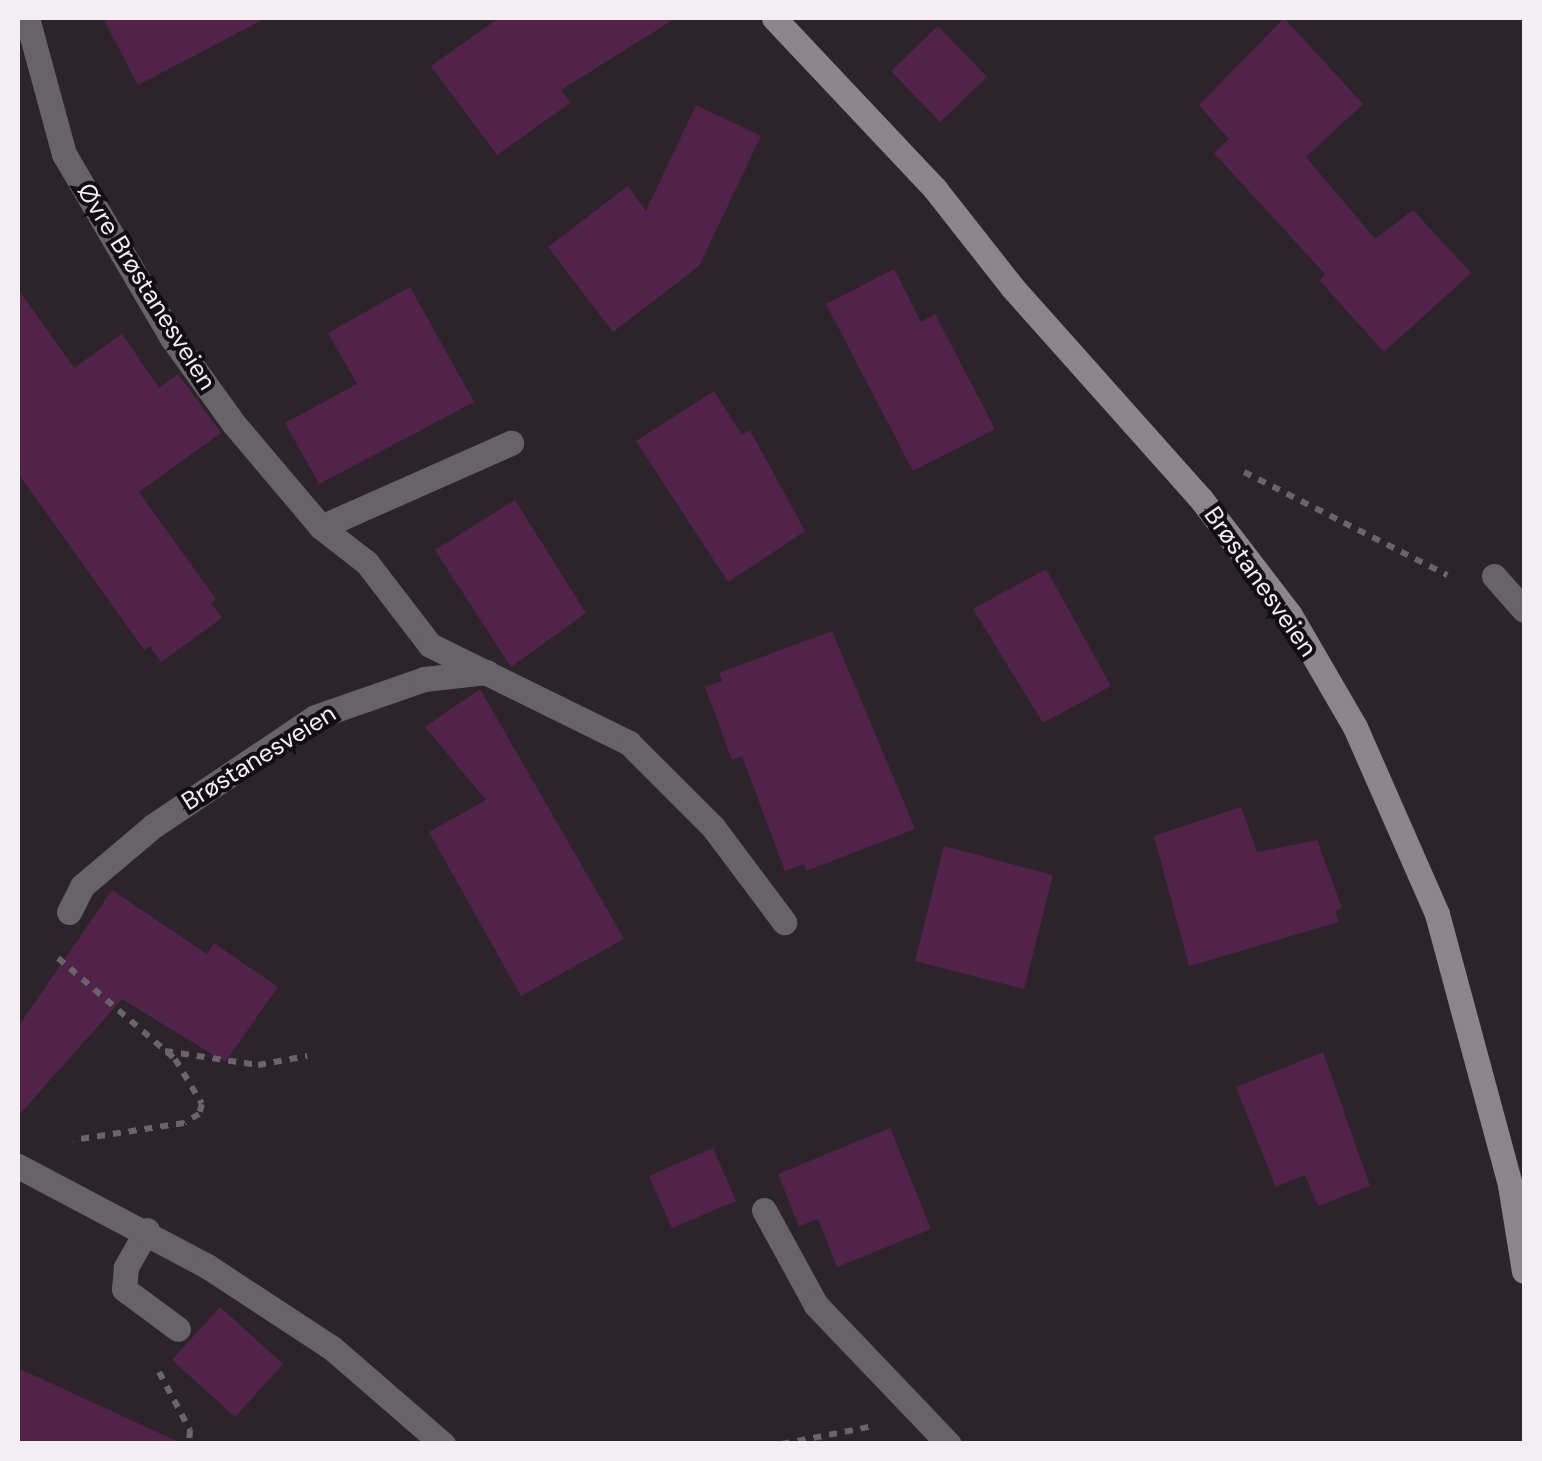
<!DOCTYPE html>
<html>
<head>
<meta charset="utf-8">
<style>
  body { margin:0 }
  #map { position:relative; width:1542px; height:1461px; overflow:hidden; background:#2c242a; font-family:"DM Sans",sans-serif }
  div>[style] { position:absolute }
  .building>* { inset:0; background:#52234a }
  .path>* { height:6px; margin-top:-3px; transform-origin:0; background:repeating-linear-gradient(90deg,#6b646a 0 8px,transparent 0 16px) }
  .lane>* { height:25px; margin:-12.5px; padding:0 12.5px; transform-origin:12.5px; border-radius:12.5px; background:#686367 }
  .street>* { height:25px; margin:-12.5px; padding:0 12.5px; transform-origin:12.5px; border-radius:12.5px; background:#686367 }
  .secondary>* { height:25px; margin:-12.5px; padding:0 12.5px; transform-origin:12.5px; border-radius:12.5px; background:#8c858b }
  span { translate:-50% -50%; white-space:nowrap; text-align:center; line-height:1.15; -webkit-text-stroke:8px #120e11; paint-order:stroke }
  .street-label { font-size:25px; color:#f3eef2 }
  .frame { position:absolute; inset:0; border:20px solid #f3eef2; pointer-events:none }
</style>
</head>
<body>
<div id="map">
  <div class="building">
    <div style="clip-path:polygon(103px 18px,266px 18px,138px 85px)"></div>
    <div style="clip-path:polygon(499px 18px,676px 18px,561px 90px,570px 103px,497px 155px,431px 66px)"></div>
    <div style="clip-path:polygon(1284px 18px,1363px 104px,1306px 157px,1375px 239px,1413px 210px,1471px 273px,1384px 352px,1319px 280px,1325px 274px,1214px 153px,1229px 139px,1199px 105px)"></div>
    <div style="clip-path:polygon(938px 26px,987px 77px,940px 122px,891px 71px)"></div>
    <div style="clip-path:polygon(696px 105px,761px 136px,699px 266px,613px 332px,548px 247px,628px 186px,646px 211px)"></div>
    <div style="clip-path:polygon(894px 269px,921px 322px,935px 314px,995px 429px,913px 471px,826px 304px)"></div>
    <div style="clip-path:polygon(410px 287px,474px 402px,319px 484px,285px 423px,357px 384px,328px 333px)"></div>
    <div style="clip-path:polygon(18px 289px,74px 368px,122px 334px,159px 388px,178px 374px,221px 433px,139px 492px,216px 599px,211px 603px,222px 618px,161px 662px,150px 646px,144px 650px,18px 473px)"></div>
    <div style="clip-path:polygon(714px 391px,742px 435px,750px 430px,805px 531px,728px 582px,636px 441px)"></div>
    <div style="clip-path:polygon(515px 500px,586px 613px,511px 667px,435px 550px)"></div>
    <div style="clip-path:polygon(1046px 569px,1111px 686px,1043px 723px,973px 609px)"></div>
    <div style="clip-path:polygon(832px 631px,915px 829px,806px 871px,804px 864px,785px 871px,742px 756px,732px 760px,705px 687px,722px 681px,719px 673px)"></div>
    <div style="clip-path:polygon(480px 689px,624px 939px,521px 996px,429px 832px,486px 800px,425px 727px)"></div>
    <div style="clip-path:polygon(1241px 807px,1257px 852px,1317px 840px,1342px 908px,1335px 911px,1339px 922px,1189px 966px,1154px 836px)"></div>
    <div style="clip-path:polygon(944px 846px,1053px 875px,1024px 989px,915px 961px)"></div>
    <div style="clip-path:polygon(112px 890px,207px 954px,214px 943px,278px 987px,225px 1062px,122px 999px,18px 1116px,18px 1027px)"></div>
    <div style="clip-path:polygon(1323px 1052px,1370px 1186px,1318px 1206px,1305px 1175px,1276px 1187px,1236px 1087px)"></div>
    <div style="clip-path:polygon(890px 1128px,931px 1229px,837px 1267px,818px 1219px,799px 1226px,778px 1174px)"></div>
    <div style="clip-path:polygon(713px 1148px,736px 1201px,672px 1228px,649px 1176px)"></div>
    <div style="clip-path:polygon(220px 1307px,283px 1364px,235px 1417px,172px 1360px)"></div>
    <div style="clip-path:polygon(18px 1368px,183px 1444px,18px 1444px)"></div>
  </div>
  <div class="path">
    <div style="left:1244px;top:472px;width:228px;rotate:26.9deg"></div>
    <div style="left:58px;top:958px;width:155px;rotate:40.8deg"></div>
    <div style="left:175px;top:1059px;width:52px;rotate:59deg"></div>
    <div style="left:202px;top:1104px;width:10px;rotate:107deg"></div>
    <div style="left:199px;top:1114px;width:17px;rotate:149deg"></div>
    <div style="left:184px;top:1123px;width:112px;rotate:171.3deg"></div>
    <div style="left:165px;top:1051px;width:94px;rotate:8.6deg"></div>
    <div style="left:258px;top:1065px;width:50px;rotate:-10.4deg"></div>
    <div style="left:159px;top:1372px;width:66px;rotate:61.9deg"></div>
    <div style="left:190px;top:1430px;width:14px;rotate:94deg"></div>
    <div style="left:782px;top:1444px;width:89px;rotate:-11.1deg"></div>
  </div>
  <div class="lane">
    <div style="left:321px;top:527px;width:208px;rotate:-23.9deg"></div>
    <div style="left:1494px;top:576px;width:45px;rotate:48.6deg"></div>
    <div style="left:147px;top:1230px;width:43px;rotate:119.6deg"></div>
    <div style="left:126px;top:1267px;width:22px;rotate:95deg"></div>
    <div style="left:124px;top:1289px;width:67px;rotate:36.5deg"></div>
  </div>
  <div class="street">
    <div style="left:27px;top:18px;width:141px;rotate:74.8deg"></div>
    <div style="left:64px;top:154px;width:213px;rotate:59.6deg"></div>
    <div style="left:172px;top:338px;width:106px;rotate:54.2deg"></div>
    <div style="left:234px;top:424px;width:135px;rotate:49.8deg"></div>
    <div style="left:321px;top:527px;width:58px;rotate:38deg"></div>
    <div style="left:367px;top:563px;width:103px;rotate:52.5deg"></div>
    <div style="left:430px;top:645px;width:222px;rotate:26.2deg"></div>
    <div style="left:629px;top:743px;width:119px;rotate:45deg"></div>
    <div style="left:713px;top:827px;width:119px;rotate:53.2deg"></div>
    <div style="left:69px;top:912px;width:29px;rotate:-63deg"></div>
    <div style="left:82px;top:886px;width:93px;rotate:-40.2deg"></div>
    <div style="left:153px;top:826px;width:195px;rotate:-33.9deg"></div>
    <div style="left:315px;top:717px;width:115px;rotate:-19.2deg"></div>
    <div style="left:424px;top:679px;width:63px;rotate:-6.3deg"></div>
    <div style="left:18px;top:1166px;width:214px;rotate:27.9deg"></div>
    <div style="left:207px;top:1266px;width:149px;rotate:33.3deg"></div>
    <div style="left:332px;top:1348px;width:147px;rotate:40.9deg"></div>
    <div style="left:764px;top:1210px;width:108px;rotate:61.3deg"></div>
    <div style="left:816px;top:1305px;width:192px;rotate:46.3deg"></div>
  </div>
  <div class="secondary">
    <div style="left:774px;top:18px;width:235px;rotate:46.7deg"></div>
    <div style="left:935px;top:189px;width:125px;rotate:51.8deg"></div>
    <div style="left:1012px;top:287px;width:284px;rotate:48.3deg"></div>
    <div style="left:1201px;top:499px;width:146px;rotate:52.5deg"></div>
    <div style="left:1290px;top:615px;width:129px;rotate:59.9deg"></div>
    <div style="left:1355px;top:727px;width:204px;rotate:66.3deg"></div>
    <div style="left:1437px;top:914px;width:281px;rotate:74.9deg"></div>
    <div style="left:1510px;top:1185px;width:87px;rotate:80.8deg"></div>
  </div>
  <div class="street-label">
    <span style="left:146px;top:287px;rotate:58deg">Øvre Brøstanesveien</span>
    <span style="left:1260px;top:582px;rotate:55deg">Brøstanesveien</span>
    <span style="left:259px;top:758px;rotate:-32deg">Brøstanesveien</span>
  </div>
  <div class="frame"></div>
</div>
</body>
</html>
